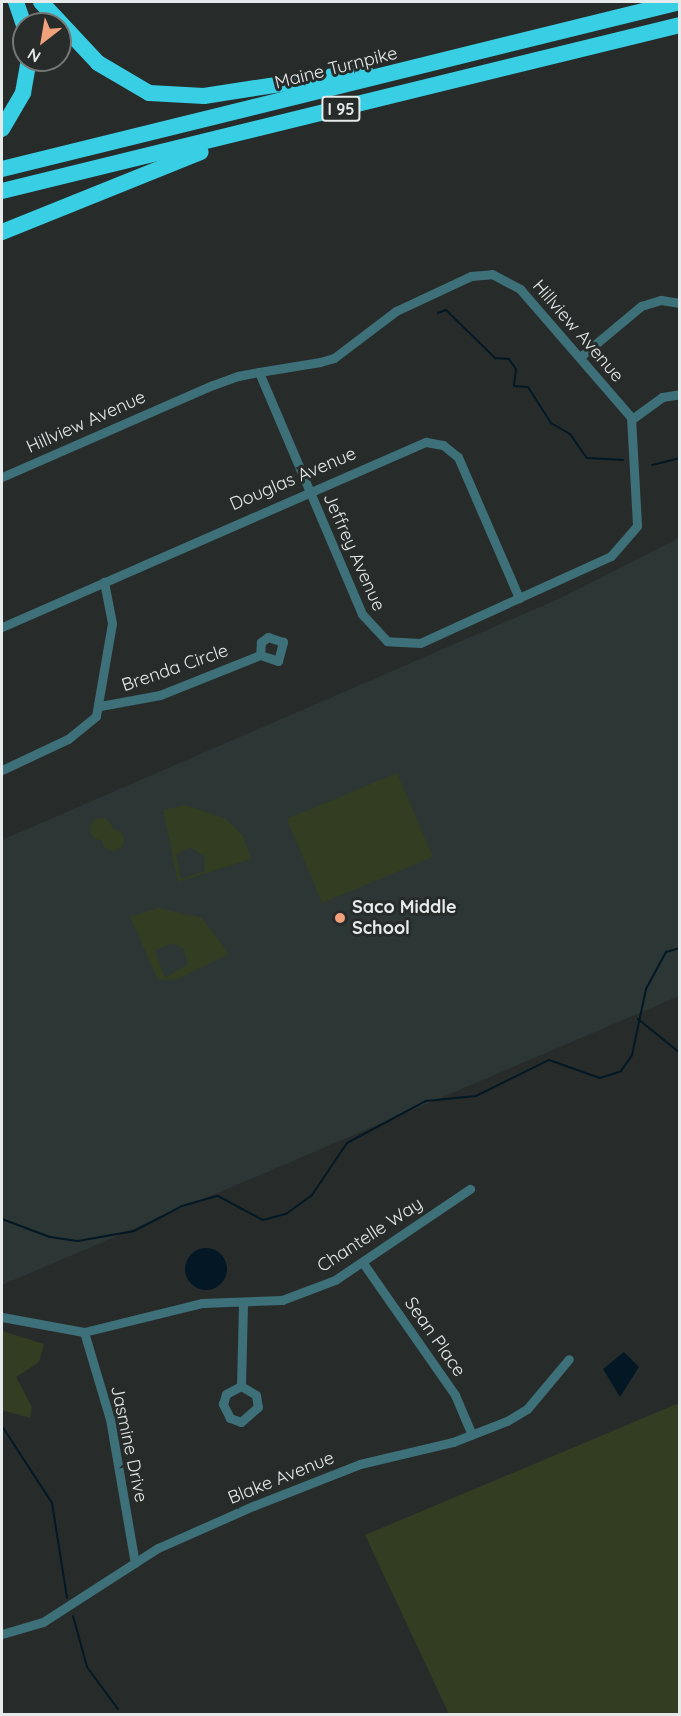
<!DOCTYPE html>
<html>
<head>
<meta charset="utf-8">
<style>
  body { margin:0 }
  #map { position:relative; width:681px; height:1716px; overflow:hidden; background:#272c2b; font-family:Quicksand,sans-serif }
  div>[style] { position:absolute }
  .built>* { inset:0; background:#2c3735 }
  .green>* { inset:0; background:#323d22 }
  .round { border-radius:50% }
  .water>* { inset:0; background:#031824 }
  .stream>* { height:2px; margin:-1px; padding:0 1px; transform-origin:1px; border-radius:1px; background:#031824 }
  .street>* { height:9px; margin:-4.5px; padding:0 4.5px; transform-origin:4.5px; border-radius:4.5px; background:#3d7078 }
  .highway>* { height:16px; margin:-8px; padding:0 8px; transform-origin:8px; border-radius:8px; background:#38cee4 }
  .dots>* { width:16px; height:16px; translate:-50% -50%; box-sizing:border-box; border:3px solid #272c2b; border-radius:50% }
  span { translate:-50% -50%; white-space:nowrap; text-align:center; line-height:1.15; -webkit-text-stroke:6px #272c2b; paint-order:stroke }
  .shield-label span { padding:2px 4px; background:#272c2b; border:2px solid; border-radius:4px; -webkit-text-stroke-width:0 }
  .shield-label { font-size:16px; color:#e7eaea; font-weight:700 }
  .street-label { font-size:18px; color:#e7eaea }
  .poi-label { font-size:18px; color:#e7eaea; font-weight:700 }
  .left { translate:0 -50%; text-align:left }
  .frame { position:absolute; inset:0; border:3px solid #e7eaea; pointer-events:none }
  .north { position:absolute; left:12px; top:12px; width:60px; height:60px; box-sizing:border-box; background:#272c2b; border:2px solid #747877; border-radius:50%; rotate:211deg; font-size:16px; font-weight:700; line-height:24px; text-align:center; color:#e7eaea }
  .north::after { content:''; display:block; margin:auto; width:21px; height:27px; background:#f1a17c; clip-path:polygon(50% 0,100% 100%,50% 72%,0 100%) }
</style>
</head>
<body>
<div id="map">
  <div class="built">
    <div style="clip-path:polygon(679px 538px,679px 996px,2px 1285px,2px 840px,561px 598px)"></div>
  </div>
  <div class="green">
    <div style="clip-path:polygon(397px 773px,433px 857px,322px 903px,287px 819px)"></div>
    <div style="clip-path:polygon(evenodd,186px 805px,226px 819px,243px 836px,251px 859px,178px 882px,163px 810px,186px 805px,190px 847px,204px 856px,205px 871px,181px 879px,176px 855px,190px 847px)"></div>
    <div class="round" style="left:90px;top:818px;width:22px;height:22px"></div>
    <div class="round" style="left:102px;top:829px;width:22px;height:22px"></div>
    <div style="clip-path:polygon(evenodd,158px 908px,202px 918px,229px 954px,176px 980px,158px 980px,130px 917px,158px 908px,171px 943px,184px 949px,188px 964px,165px 978px,155px 951px,171px 943px)"></div>
    <div style="clip-path:polygon(2px 1331px,44px 1344px,39px 1362px,16px 1377px,32px 1407px,30px 1418px,2px 1410px)"></div>
    <div style="clip-path:polygon(679px 1403px,679px 1714px,449px 1714px,365px 1535px)"></div>
  </div>
  <div class="water">
    <div class="round" style="left:185px;top:1248px;width:42px;height:42px"></div>
    <div style="clip-path:polygon(624px 1352px,639px 1367px,620px 1397px,603px 1369px)"></div>
  </div>
  <div class="stream">
    <div style="left:438px;top:313px;width:9px;rotate:-21deg"></div>
    <div style="left:446px;top:310px;width:69px;rotate:44.4deg"></div>
    <div style="left:495px;top:358px;width:14px;rotate:4deg"></div>
    <div style="left:509px;top:359px;width:12px;rotate:55deg"></div>
    <div style="left:516px;top:369px;width:17px;rotate:97deg"></div>
    <div style="left:514px;top:386px;width:14px;rotate:4deg"></div>
    <div style="left:528px;top:387px;width:43px;rotate:57.4deg"></div>
    <div style="left:551px;top:423px;width:22px;rotate:30deg"></div>
    <div style="left:570px;top:434px;width:29px;rotate:55deg"></div>
    <div style="left:587px;top:458px;width:36px;rotate:3deg"></div>
    <div style="left:652px;top:465px;width:29px;rotate:-14deg"></div>
    <div style="left:638px;top:1019px;width:54px;rotate:39deg"></div>
    <div style="left:2px;top:1219px;width:51px;rotate:20.6deg"></div>
    <div style="left:50px;top:1237px;width:28px;rotate:8deg"></div>
    <div style="left:78px;top:1241px;width:57px;rotate:-10.1deg"></div>
    <div style="left:134px;top:1231px;width:54px;rotate:-27.5deg"></div>
    <div style="left:182px;top:1206px;width:37px;rotate:-16deg"></div>
    <div style="left:218px;top:1196px;width:51px;rotate:28.1deg"></div>
    <div style="left:263px;top:1220px;width:24px;rotate:-15deg"></div>
    <div style="left:286px;top:1214px;width:32px;rotate:-36deg"></div>
    <div style="left:312px;top:1195px;width:63px;rotate:-56.1deg"></div>
    <div style="left:347px;top:1143px;width:89px;rotate:-28deg"></div>
    <div style="left:426px;top:1101px;width:50px;rotate:-5.7deg"></div>
    <div style="left:476px;top:1096px;width:81px;rotate:-26.3deg"></div>
    <div style="left:549px;top:1060px;width:54px;rotate:19.4deg"></div>
    <div style="left:600px;top:1078px;width:22px;rotate:-18deg"></div>
    <div style="left:621px;top:1071px;width:19px;rotate:-55deg"></div>
    <div style="left:632px;top:1055px;width:67px;rotate:-78deg"></div>
    <div style="left:646px;top:989px;width:42px;rotate:-61.6deg"></div>
    <div style="left:666px;top:952px;width:15px;rotate:-16deg"></div>
    <div style="left:2px;top:1426px;width:92px;rotate:57deg"></div>
    <div style="left:52px;top:1503px;width:96px;rotate:81deg"></div>
    <div style="left:73px;top:1616px;width:53px;rotate:74.6deg"></div>
    <div style="left:87px;top:1667px;width:52px;rotate:53.6deg"></div>
  </div>
  <div class="street">
    <div style="left:580px;top:357px;width:80px;rotate:-39.9deg"></div>
    <div style="left:641px;top:306px;width:21px;rotate:-17deg"></div>
    <div style="left:661px;top:300px;width:19px;rotate:9deg"></div>
    <div style="left:632px;top:419px;width:37px;rotate:-36deg"></div>
    <div style="left:662px;top:397px;width:18px;rotate:-9deg"></div>
    <div style="left:2px;top:477px;width:230px;rotate:-23.6deg"></div>
    <div style="left:213px;top:385px;width:27px;rotate:-20deg"></div>
    <div style="left:238px;top:376px;width:21px;rotate:-11deg"></div>
    <div style="left:259px;top:372px;width:62px;rotate:-9.3deg"></div>
    <div style="left:320px;top:362px;width:15px;rotate:-16deg"></div>
    <div style="left:334px;top:358px;width:78px;rotate:-37.2deg"></div>
    <div style="left:396px;top:311px;width:83px;rotate:-25deg"></div>
    <div style="left:471px;top:276px;width:21px;rotate:-5deg"></div>
    <div style="left:492px;top:274px;width:32px;rotate:28deg"></div>
    <div style="left:520px;top:289px;width:169px;rotate:49.1deg"></div>
    <div style="left:631px;top:417px;width:109px;rotate:86.8deg"></div>
    <div style="left:637px;top:526px;width:40px;rotate:131deg"></div>
    <div style="left:611px;top:556px;width:210px;rotate:155.5deg"></div>
    <div style="left:420px;top:643px;width:33px;rotate:-177deg"></div>
    <div style="left:387px;top:641px;width:37px;rotate:-133deg"></div>
    <div style="left:362px;top:614px;width:263px;rotate:-113.1deg"></div>
    <div style="left:2px;top:627px;width:463px;rotate:-23.6deg"></div>
    <div style="left:426px;top:442px;width:17px;rotate:10deg"></div>
    <div style="left:443px;top:445px;width:19px;rotate:39deg"></div>
    <div style="left:458px;top:457px;width:154px;rotate:66.6deg"></div>
    <div style="left:100px;top:706px;width:61px;rotate:-10.4deg"></div>
    <div style="left:160px;top:695px;width:108px;rotate:-21.8deg"></div>
    <div style="left:260px;top:655px;width:19px;rotate:18deg"></div>
    <div style="left:278px;top:661px;width:20px;rotate:-75deg"></div>
    <div style="left:283px;top:642px;width:16px;rotate:-162deg"></div>
    <div style="left:268px;top:637px;width:9px;rotate:144deg"></div>
    <div style="left:261px;top:642px;width:13px;rotate:94deg"></div>
    <div style="left:2px;top:770px;width:73px;rotate:-25.2deg"></div>
    <div style="left:68px;top:739px;width:36px;rotate:-39deg"></div>
    <div style="left:96px;top:716px;width:94px;rotate:-80.2deg"></div>
    <div style="left:112px;top:623px;width:42px;rotate:-101deg"></div>
    <div style="left:363px;top:1263px;width:161px;rotate:55.1deg"></div>
    <div style="left:455px;top:1395px;width:43px;rotate:67deg"></div>
    <div style="left:2px;top:1317px;width:83px;rotate:10.4deg"></div>
    <div style="left:84px;top:1332px;width:122px;rotate:-13.8deg"></div>
    <div style="left:202px;top:1303px;width:80px;rotate:-2.1deg"></div>
    <div style="left:282px;top:1300px;width:57px;rotate:-20.7deg"></div>
    <div style="left:335px;top:1280px;width:163px;rotate:-34deg"></div>
    <div style="left:84px;top:1332px;width:91px;rotate:73.4deg"></div>
    <div style="left:110px;top:1419px;width:146px;rotate:80.2deg"></div>
    <div style="left:241px;top:1386px;width:17px;rotate:31deg"></div>
    <div style="left:256px;top:1395px;width:12px;rotate:81deg"></div>
    <div style="left:258px;top:1407px;width:23px;rotate:139deg"></div>
    <div style="left:241px;top:1422px;width:12px;rotate:-160deg"></div>
    <div style="left:230px;top:1418px;width:16px;rotate:-117deg"></div>
    <div style="left:223px;top:1404px;width:10px;rotate:-73deg"></div>
    <div style="left:226px;top:1394px;width:17px;rotate:-28deg"></div>
    <div style="left:241px;top:1386px;width:82px;rotate:-88.6deg"></div>
    <div style="left:2px;top:1634px;width:43px;rotate:-16.3deg"></div>
    <div style="left:43px;top:1622px;width:137px;rotate:-32.8deg"></div>
    <div style="left:158px;top:1548px;width:104px;rotate:-23.9deg"></div>
    <div style="left:253px;top:1506px;width:115px;rotate:-21.4deg"></div>
    <div style="left:360px;top:1464px;width:96px;rotate:-13.3deg"></div>
    <div style="left:453px;top:1442px;width:58px;rotate:-21.3deg"></div>
    <div style="left:507px;top:1421px;width:23px;rotate:-31deg"></div>
    <div style="left:527px;top:1409px;width:65px;rotate:-50deg"></div>
  </div>
  <div class="highway">
    <div style="left:16px;top:2px;width:24px;rotate:71deg"></div>
    <div style="left:41px;top:2px;width:83px;rotate:46.9deg"></div>
    <div style="left:98px;top:63px;width:59px;rotate:30.5deg"></div>
    <div style="left:149px;top:93px;width:55px;rotate:3.1deg"></div>
    <div style="left:204px;top:96px;width:163px;rotate:-8.8deg"></div>
    <div style="left:2px;top:129px;width:42px;rotate:-59.7deg"></div>
    <div style="left:23px;top:93px;width:34px;rotate:-80deg"></div>
    <div style="left:2px;top:169px;width:698px;rotate:-13.84deg"></div>
    <div style="left:2px;top:191px;width:698px;rotate:-13.76deg"></div>
    <div style="left:2px;top:232px;width:214px;rotate:-21.9deg"></div>
  </div>
  <div class="dots">
    <div style="left:340px;top:918px;background:#f1a17c"></div>
  </div>
  <div class="shield-label">
    <span style="left:341px;top:109px">I 95</span>
  </div>
  <div class="street-label">
    <span style="left:336px;top:68px;rotate:-14deg">Maine Turnpike</span>
    <span style="left:578px;top:331px;rotate:49deg">Hillview Avenue</span>
    <span style="left:86px;top:422px;rotate:-24deg">Hillview Avenue</span>
    <span style="left:293px;top:479px;rotate:-23deg">Douglas Avenue</span>
    <span style="left:354px;top:552px;rotate:66deg">Jeffrey Avenue</span>
    <span style="left:175px;top:668px;rotate:-19deg">Brenda Circle</span>
    <span style="left:370px;top:1235px;rotate:-33deg">Chantelle Way</span>
    <span style="left:435px;top:1337px;rotate:55deg">Sean Place</span>
    <span style="left:129px;top:1444px;rotate:78deg">Jasmine Drive</span>
    <span style="left:281px;top:1478px;rotate:-22deg">Blake Avenue</span>
  </div>
  <div class="poi-label">
    <span class="left" style="left:352px;top:918px">Saco Middle<br>School</span>
  </div>
  <div class="frame"></div>
  <div class="north">N</div>
</div>
</body>
</html>
